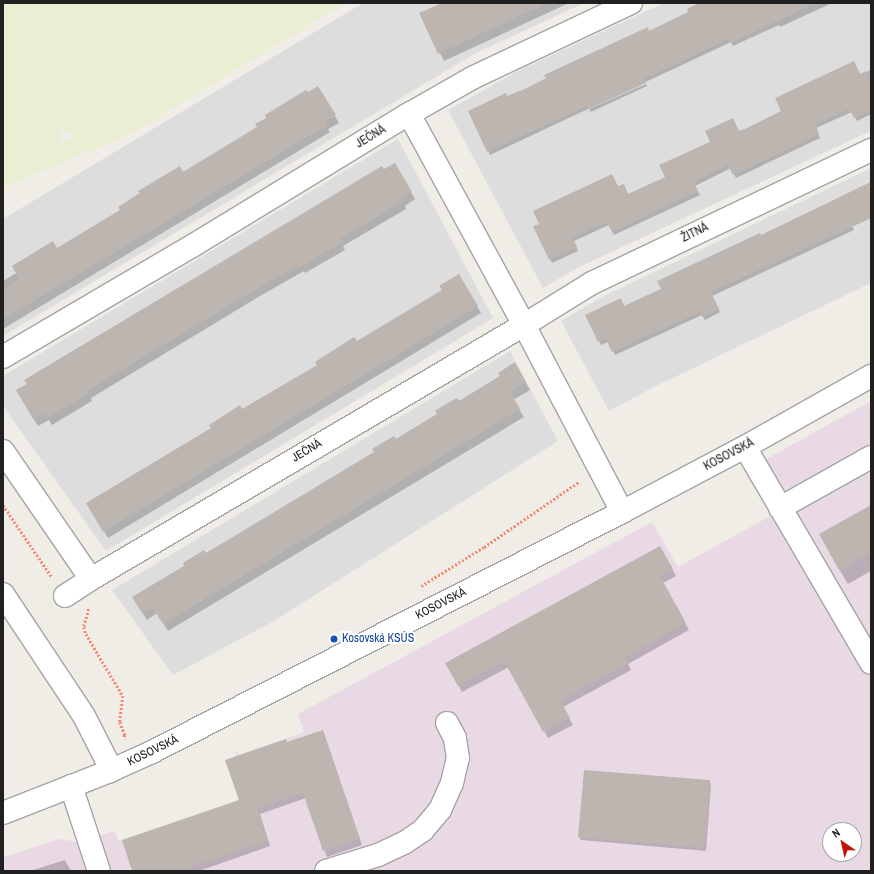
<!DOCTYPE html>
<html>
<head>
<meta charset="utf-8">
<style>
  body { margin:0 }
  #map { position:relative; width:874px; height:874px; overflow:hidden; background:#f0ede7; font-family:"Archivo Narrow",sans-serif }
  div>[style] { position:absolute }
  .residential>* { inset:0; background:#dedddd }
  .industrial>* { inset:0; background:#e9d9e5 }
  .farmland>* { inset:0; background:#eaeed3 }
  .shadow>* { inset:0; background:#0003 }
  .building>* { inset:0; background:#bdb6b0 }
  .path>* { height:2.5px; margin-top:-1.25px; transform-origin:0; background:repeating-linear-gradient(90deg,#f48874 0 2px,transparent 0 4px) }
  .roads { filter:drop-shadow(1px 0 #a4a4a4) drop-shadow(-1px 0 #a4a4a4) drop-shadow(0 1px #a4a4a4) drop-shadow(0 -1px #a4a4a4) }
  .minor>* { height:22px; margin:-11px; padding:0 11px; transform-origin:11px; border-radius:11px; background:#fff }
  .dots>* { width:11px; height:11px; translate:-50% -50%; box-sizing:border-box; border:2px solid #fff; border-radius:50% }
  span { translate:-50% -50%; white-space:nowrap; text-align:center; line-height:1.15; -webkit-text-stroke:4px #fff; paint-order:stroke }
  .street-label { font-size:12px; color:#202020 }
  .transit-label { font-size:12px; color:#164399 }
  .left { translate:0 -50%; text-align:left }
  .frame { position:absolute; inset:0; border:4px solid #202020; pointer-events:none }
  .north { position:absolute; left:822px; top:822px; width:40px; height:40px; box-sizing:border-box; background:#fff; border:1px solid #a6a6a6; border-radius:50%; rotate:326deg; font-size:11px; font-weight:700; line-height:16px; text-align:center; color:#202020 }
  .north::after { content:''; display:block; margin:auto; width:14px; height:18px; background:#c61309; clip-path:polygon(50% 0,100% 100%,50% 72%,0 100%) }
</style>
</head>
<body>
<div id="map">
  <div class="residential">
    <div style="clip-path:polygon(363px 3px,584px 3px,476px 53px,3px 336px,3px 219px)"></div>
    <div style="clip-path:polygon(664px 3px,871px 3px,871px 131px,577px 268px,543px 288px,448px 110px,518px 71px)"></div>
    <div style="clip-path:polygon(398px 139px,493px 318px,106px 551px,3px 406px,3px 376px)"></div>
    <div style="clip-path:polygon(871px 168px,871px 283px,656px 386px,609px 411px,561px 321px,600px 298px)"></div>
    <div style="clip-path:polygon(510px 351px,558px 441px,274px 621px,173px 675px,112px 590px)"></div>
  </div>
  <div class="industrial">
    <div style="clip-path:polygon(evenodd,871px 401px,871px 871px,3px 871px,3px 857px,59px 839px,78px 842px,115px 831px,118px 840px,122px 840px,239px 801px,225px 760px,237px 756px,235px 751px,237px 751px,239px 755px,304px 732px,298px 714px,652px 522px,678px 567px,772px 515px,746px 470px,871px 401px,830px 830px,854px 830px,854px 854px,830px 854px,830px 830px)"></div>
  </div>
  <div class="farmland">
    <div style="clip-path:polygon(evenodd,3px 3px,345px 3px,132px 133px,3px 188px,3px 3px,63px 129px,72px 135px,72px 140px,62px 142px,58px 137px,59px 131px,63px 129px)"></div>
  </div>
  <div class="shadow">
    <div style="clip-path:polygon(444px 3px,569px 3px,444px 61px,421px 14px)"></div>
    <div style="clip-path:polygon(701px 3px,832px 3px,780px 27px,779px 25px,733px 46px,731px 42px,490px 155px,469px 111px,507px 98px,649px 32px,689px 12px)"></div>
    <div style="clip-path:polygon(871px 70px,871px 114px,857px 121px,852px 112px,816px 128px,820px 138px,736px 178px,731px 168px,695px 186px,700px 195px,614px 235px,609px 225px,574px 241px,578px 251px,552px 263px,534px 227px,618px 187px,628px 195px,666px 178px,739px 132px)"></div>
    <div style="clip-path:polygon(646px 84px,647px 86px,591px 112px,589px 109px)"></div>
    <div style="clip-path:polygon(318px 88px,339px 123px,328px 129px,330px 132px,3px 329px,3px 281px,259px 128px)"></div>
    <div style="clip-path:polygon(394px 164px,415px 199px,405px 206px,406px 209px,343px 246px,345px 250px,305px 273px,304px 271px,260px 296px,91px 398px,92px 401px,52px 425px,49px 420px,38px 426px,17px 391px)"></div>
    <div style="clip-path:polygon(871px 182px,871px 218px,852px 226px,854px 230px,712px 296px,720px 312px,705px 320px,702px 315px,615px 355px,608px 342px,601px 345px,586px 315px,624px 307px,662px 289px,761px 236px)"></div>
    <div style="clip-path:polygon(459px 276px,481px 313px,108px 538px,87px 504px,443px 291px)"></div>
    <div style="clip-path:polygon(515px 364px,530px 390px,513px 400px,524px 417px,168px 631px,157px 613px,147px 620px,133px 597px,501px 376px)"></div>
    <div style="clip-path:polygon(871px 507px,871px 571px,848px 584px,839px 569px)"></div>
    <div style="clip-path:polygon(660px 547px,676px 576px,663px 583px,689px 630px,628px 664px,631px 670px,563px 707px,573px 725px,548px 738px,509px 667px,462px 692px,447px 664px)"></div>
    <div style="clip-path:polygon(323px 731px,362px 845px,327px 857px,306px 798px,260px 814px,270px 846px,199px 871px,133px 871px,240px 801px,287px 743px)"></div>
    <div style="clip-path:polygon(709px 781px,711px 785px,706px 851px,581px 840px,579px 837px)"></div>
    <div style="clip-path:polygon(65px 860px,71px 871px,30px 871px)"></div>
  </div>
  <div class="building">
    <div style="clip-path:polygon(442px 3px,547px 3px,438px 54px,419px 13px)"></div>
    <div style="clip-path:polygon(699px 3px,815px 3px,730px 43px,728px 39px,644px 79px,646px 83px,588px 109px,587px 106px,487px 152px,468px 111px,506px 93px,507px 96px,527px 88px,546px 78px,544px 75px,648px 27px,649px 31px,688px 12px,687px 9px)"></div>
    <div style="clip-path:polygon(854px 61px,860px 74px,866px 71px,871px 82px,871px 111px,854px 118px,849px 109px,815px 124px,819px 134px,733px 175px,728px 165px,694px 182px,698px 191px,612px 232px,607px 222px,590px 229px,572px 238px,577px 247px,549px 260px,533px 226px,539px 224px,533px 211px,612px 174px,618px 186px,624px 184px,628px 194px,665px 177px,659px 165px,710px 142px,705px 131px,733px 118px,739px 131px,745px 129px,781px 111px,775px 98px)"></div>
    <div style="clip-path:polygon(318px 86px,336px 115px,325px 121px,327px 125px,3px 319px,3px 289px,19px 279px,12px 266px,53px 241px,57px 248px,120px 210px,118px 207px,140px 193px,138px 191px,180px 166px,183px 172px,257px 127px,255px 124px,266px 118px,265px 115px,306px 90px,308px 92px)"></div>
    <div style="clip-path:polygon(395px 163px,412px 192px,401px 198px,403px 201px,340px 239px,342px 242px,300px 267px,299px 265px,256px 289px,87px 391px,89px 393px,47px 418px,44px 413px,33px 419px,16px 390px,27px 384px,24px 380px,382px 166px,384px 169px)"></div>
    <div style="clip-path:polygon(871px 182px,871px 218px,711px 292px,719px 309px,702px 317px,700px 312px,612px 352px,606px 339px,598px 342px,585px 315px,621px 298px,624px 306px,641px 298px,661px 289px,657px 281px,760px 233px,761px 235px)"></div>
    <div style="clip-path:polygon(459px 274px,478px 306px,103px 532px,86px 503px,211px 428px,209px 425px,240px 405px,242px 409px,317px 365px,315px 362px,354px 337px,357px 341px,442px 290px,439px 286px)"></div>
    <div style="clip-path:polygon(515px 362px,526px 382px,510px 392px,520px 409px,163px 624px,152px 607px,142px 613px,132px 597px,184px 566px,183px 563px,204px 550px,206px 553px,290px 503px,374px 452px,372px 449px,394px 436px,396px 439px,437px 414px,435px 411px,446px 404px,457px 398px,459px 401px,500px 376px,498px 373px)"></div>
    <div style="clip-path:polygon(871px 505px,871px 552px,839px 570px,819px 534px)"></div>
    <div style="clip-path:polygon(660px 546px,673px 569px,660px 576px,686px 623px,625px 657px,629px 663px,560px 700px,570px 718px,543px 732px,504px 661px,458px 686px,445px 663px)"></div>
    <div style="clip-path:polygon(323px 730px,360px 839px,323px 851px,303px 793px,257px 808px,268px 841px,179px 871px,132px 871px,122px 840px,239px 800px,225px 760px,286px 739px,287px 742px)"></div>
    <div style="clip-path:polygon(584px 770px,710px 780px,704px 848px,578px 837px)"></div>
  </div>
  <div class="path">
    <div style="left:3px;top:505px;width:87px;rotate:55.8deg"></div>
    <div style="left:421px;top:586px;width:74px;rotate:-31.8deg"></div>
    <div style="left:484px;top:547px;width:116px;rotate:-34.5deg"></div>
    <div style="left:89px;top:609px;width:19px;rotate:106deg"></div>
    <div style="left:84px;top:627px;width:7px;rotate:74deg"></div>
    <div style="left:86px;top:634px;width:72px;rotate:59.2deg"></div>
    <div style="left:123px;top:696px;width:26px;rotate:97deg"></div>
    <div style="left:120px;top:722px;width:14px;rotate:69deg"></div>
    <div style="left:125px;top:735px;width:4px;rotate:104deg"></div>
  </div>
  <div class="roads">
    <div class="minor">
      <div style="left:409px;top:114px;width:240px;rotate:61.4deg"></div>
      <div style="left:524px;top:325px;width:211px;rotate:62.3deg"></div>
      <div style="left:3px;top:357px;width:221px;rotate:-30.4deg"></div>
      <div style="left:194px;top:245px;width:252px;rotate:-31.4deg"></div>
      <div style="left:409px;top:114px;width:73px;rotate:-29.7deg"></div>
      <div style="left:472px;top:78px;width:176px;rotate:-25.3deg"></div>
      <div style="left:745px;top:447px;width:250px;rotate:59.7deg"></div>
      <div style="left:3px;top:451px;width:155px;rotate:55.5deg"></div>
      <div style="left:780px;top:508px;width:104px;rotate:-29.3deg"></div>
      <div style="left:3px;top:594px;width:146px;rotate:56.4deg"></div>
      <div style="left:84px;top:716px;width:48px;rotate:62.9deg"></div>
      <div style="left:106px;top:759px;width:13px;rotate:72deg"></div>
      <div style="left:65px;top:596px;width:31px;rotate:-33deg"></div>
      <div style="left:91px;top:579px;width:502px;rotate:-30.4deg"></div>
      <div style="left:524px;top:325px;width:80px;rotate:-31.7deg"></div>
      <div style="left:592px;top:283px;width:309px;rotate:-25.5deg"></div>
      <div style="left:71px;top:786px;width:89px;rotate:71.8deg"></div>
      <div style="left:3px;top:813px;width:115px;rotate:-21.4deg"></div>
      <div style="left:110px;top:771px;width:46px;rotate:-24.3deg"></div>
      <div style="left:152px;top:752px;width:528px;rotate:-27.05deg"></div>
      <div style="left:622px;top:512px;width:139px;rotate:-27.9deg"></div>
      <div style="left:745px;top:447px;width:145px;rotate:-29.4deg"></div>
      <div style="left:326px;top:871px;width:54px;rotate:-17.1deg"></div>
      <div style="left:378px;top:855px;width:29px;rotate:-25deg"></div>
      <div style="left:404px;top:843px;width:23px;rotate:-34deg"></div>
      <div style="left:423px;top:830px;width:26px;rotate:-50deg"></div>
      <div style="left:440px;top:810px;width:30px;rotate:-66deg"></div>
      <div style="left:452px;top:783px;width:26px;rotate:-77deg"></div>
      <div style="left:458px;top:758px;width:20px;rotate:-99deg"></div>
      <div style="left:455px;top:738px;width:17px;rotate:-118deg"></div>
    </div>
  </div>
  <div class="dots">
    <div style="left:334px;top:639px;background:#1a4fb4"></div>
  </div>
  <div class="street-label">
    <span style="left:371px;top:137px;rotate:-31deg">JEČNÁ</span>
    <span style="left:695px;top:233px;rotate:-26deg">ŽITNÁ</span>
    <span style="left:307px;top:451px;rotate:-31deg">JEČNÁ</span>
    <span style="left:729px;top:455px;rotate:-28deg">KOSOVSKÁ</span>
    <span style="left:441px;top:604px;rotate:-27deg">KOSOVSKÁ</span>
    <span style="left:153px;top:751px;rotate:-26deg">KOSOVSKÁ</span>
  </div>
  <div class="transit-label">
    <span class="left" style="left:342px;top:639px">Kosovská KSÚS</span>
  </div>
  <div class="frame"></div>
  <div class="north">N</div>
</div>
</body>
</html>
